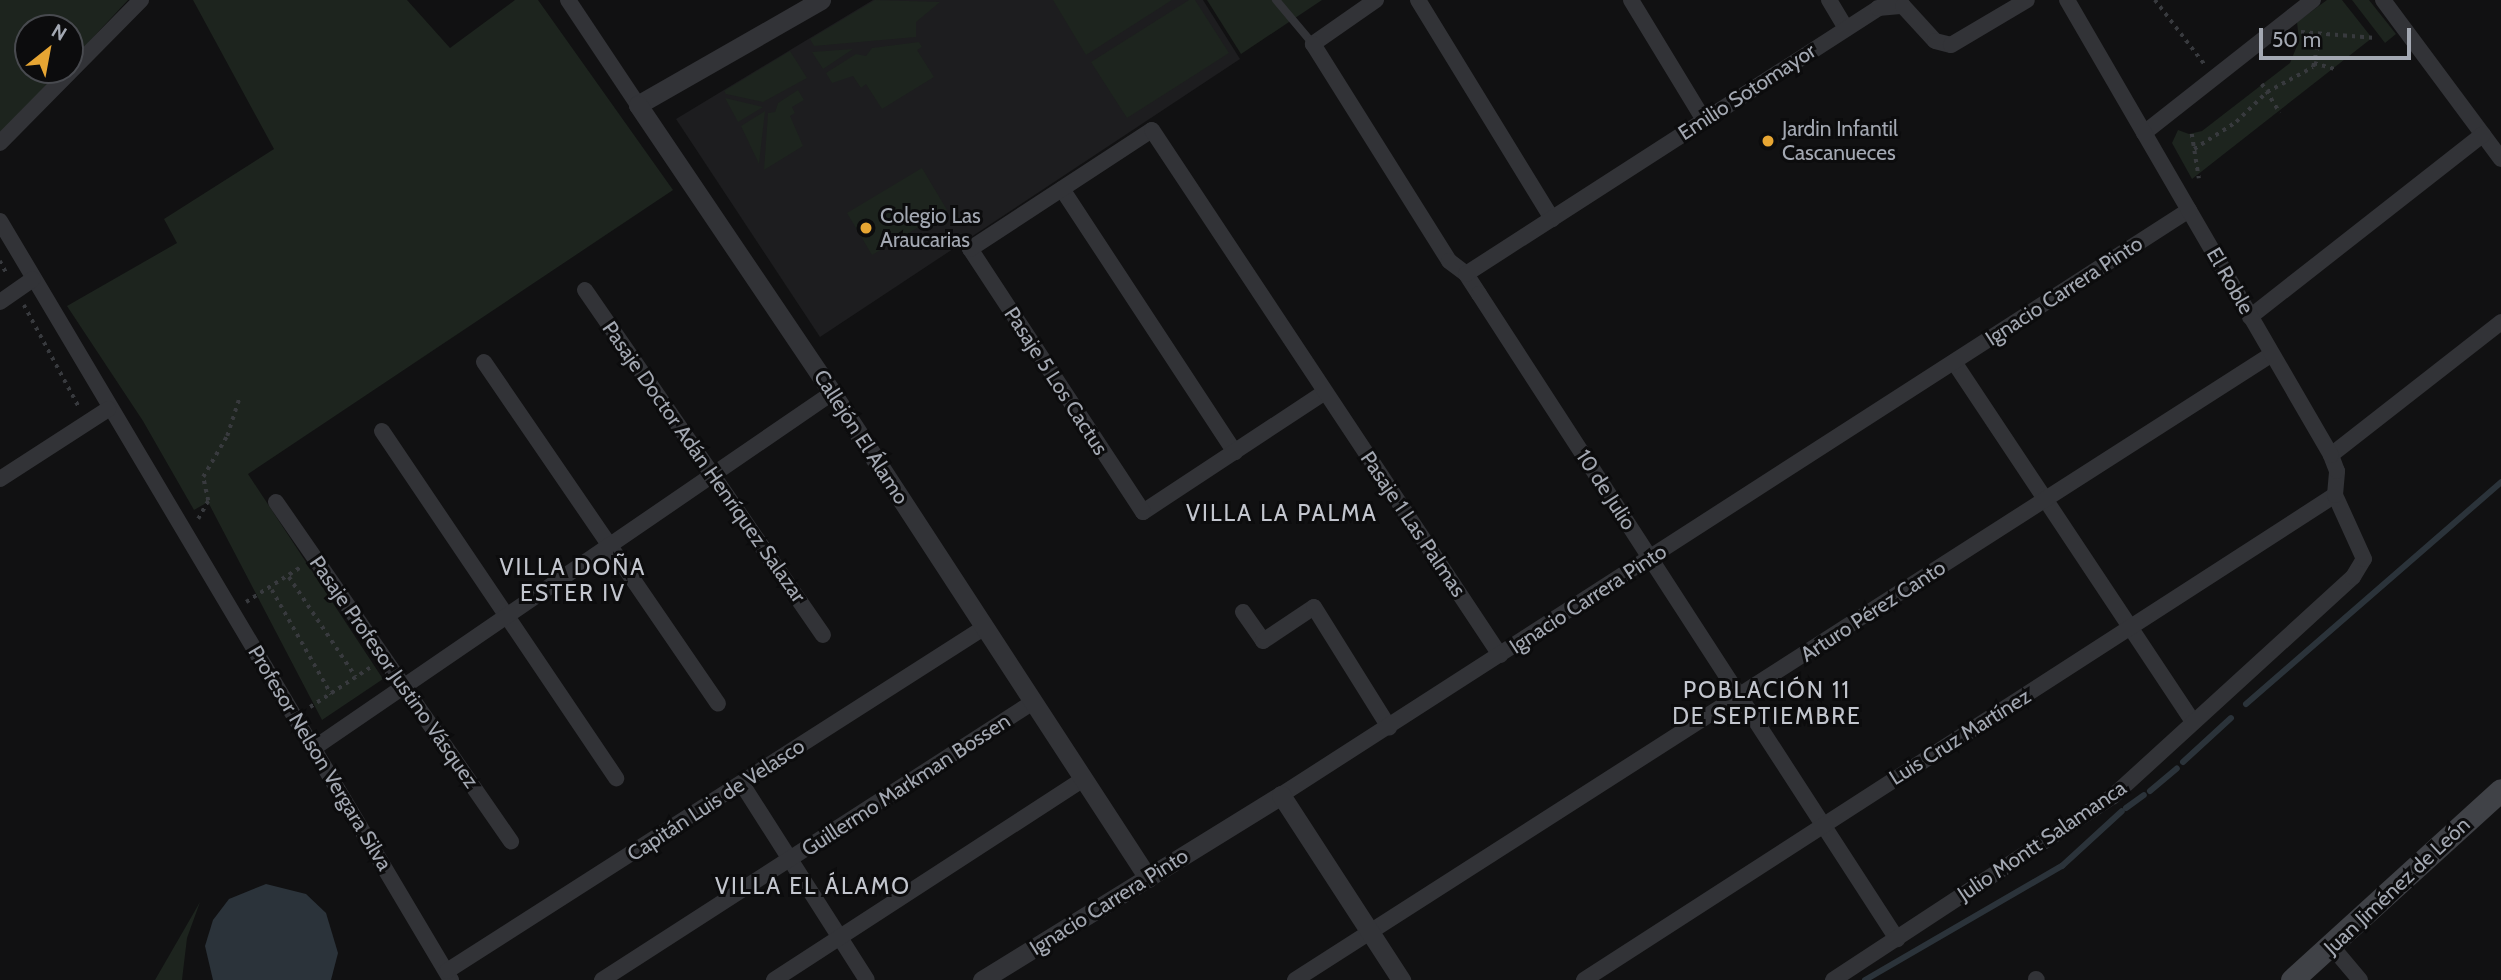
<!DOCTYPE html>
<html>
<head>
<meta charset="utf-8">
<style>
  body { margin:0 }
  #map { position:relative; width:2501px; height:980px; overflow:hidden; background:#111112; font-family:Cabin,sans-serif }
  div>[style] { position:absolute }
  .built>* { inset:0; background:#1d1d1f }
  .green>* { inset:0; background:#1d241e }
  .water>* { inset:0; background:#2b333a }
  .stream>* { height:6px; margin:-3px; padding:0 3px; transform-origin:3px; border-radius:3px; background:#2b333a }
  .path>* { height:3.5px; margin-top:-1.75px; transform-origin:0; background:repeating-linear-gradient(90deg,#383a3e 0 3.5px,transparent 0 8.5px) }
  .service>* { height:8px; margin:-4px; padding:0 4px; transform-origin:4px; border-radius:4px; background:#323337 }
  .minor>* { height:16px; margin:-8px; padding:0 8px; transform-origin:8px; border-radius:8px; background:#323337 }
  .tertiary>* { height:19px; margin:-9.5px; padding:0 9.5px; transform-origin:9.5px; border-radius:9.5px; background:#323337 }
  .secondary>* { height:23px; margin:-11.5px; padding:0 11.5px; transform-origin:11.5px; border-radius:11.5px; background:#404247 }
  .dots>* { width:19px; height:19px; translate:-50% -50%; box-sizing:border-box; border:4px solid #0c0c0d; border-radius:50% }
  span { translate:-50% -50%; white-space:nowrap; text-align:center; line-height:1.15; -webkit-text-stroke:6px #0c0c0d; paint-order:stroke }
  .street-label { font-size:21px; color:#a3a8b2 }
  .poi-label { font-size:21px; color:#a3a8b2 }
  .left { translate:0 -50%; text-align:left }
  .neighbourhood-label { font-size:23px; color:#c3c6ce; letter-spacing:2px }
  .north { position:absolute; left:14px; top:14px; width:70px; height:70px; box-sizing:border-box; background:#0c0c0d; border:2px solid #484a4f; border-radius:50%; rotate:31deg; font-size:19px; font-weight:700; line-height:28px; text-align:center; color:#a3a8b2 }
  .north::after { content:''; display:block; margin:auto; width:24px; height:32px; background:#e7a633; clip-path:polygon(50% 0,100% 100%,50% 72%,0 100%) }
  .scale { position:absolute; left:2259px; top:28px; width:152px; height:32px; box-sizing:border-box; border:4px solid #a3a8b2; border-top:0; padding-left:9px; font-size:21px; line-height:24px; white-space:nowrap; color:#a3a8b2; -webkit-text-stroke:5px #0c0c0d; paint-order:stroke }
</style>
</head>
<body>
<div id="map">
  <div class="built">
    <div style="clip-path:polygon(873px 0,1203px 0,1240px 59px,820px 337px,676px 119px)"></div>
  </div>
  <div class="green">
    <div style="clip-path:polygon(0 0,128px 0,70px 62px,70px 28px,28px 28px,28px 70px,63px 70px,0 136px)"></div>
    <div style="clip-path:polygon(193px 0,407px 0,450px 48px,515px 0,538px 0,673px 190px,248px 474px,383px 679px,322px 720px,208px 502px,194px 510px,143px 421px,67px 306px,177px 243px,164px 219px,274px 149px)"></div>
    <div style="clip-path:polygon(875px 0,940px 2px,916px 22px,916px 37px,814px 46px,810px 39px)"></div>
    <div style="clip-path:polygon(1053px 0,1172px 0,1086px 55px)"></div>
    <div style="clip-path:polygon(1189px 0,1195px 0,1229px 53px,1127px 118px,1091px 62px)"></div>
    <div style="clip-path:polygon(1207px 0,1322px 0,1241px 54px)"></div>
    <div style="clip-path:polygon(2327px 0,2342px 0,2372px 38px,2192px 179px,2172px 143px,2178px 130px,2189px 134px,2202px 131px,2290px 63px,2299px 41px,2297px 22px)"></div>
    <div style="clip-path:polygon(2352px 0,2369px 0,2396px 34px,2385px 43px)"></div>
    <div style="clip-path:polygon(919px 42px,922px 47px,917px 50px,934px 77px,882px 109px,866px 84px,861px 88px,853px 76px,832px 83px,826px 73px,856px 54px,866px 56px,872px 48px)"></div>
    <div style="clip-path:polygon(853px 49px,823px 69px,812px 52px)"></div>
    <div style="clip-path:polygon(790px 51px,807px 78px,763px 102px,726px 94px,724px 91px)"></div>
    <div style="clip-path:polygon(798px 90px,804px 100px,792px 107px,795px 113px,790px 116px,803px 146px,764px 170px,768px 113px,775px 112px,778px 103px)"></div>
    <div style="clip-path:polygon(725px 98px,763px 107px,738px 122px)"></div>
    <div style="clip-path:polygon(765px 111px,759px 164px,741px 126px)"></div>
    <div style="clip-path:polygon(922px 168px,947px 210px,872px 255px,847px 213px)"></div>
    <div style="clip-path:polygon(200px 902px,187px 938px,182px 980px,155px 980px)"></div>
  </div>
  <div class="water">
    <div style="clip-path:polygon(266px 884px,306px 894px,326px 913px,338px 953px,331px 980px,213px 980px,205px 946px,213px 920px,229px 899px)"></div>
  </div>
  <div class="stream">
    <div style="left:2246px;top:704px;width:338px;rotate:-41deg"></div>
    <div style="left:2183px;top:762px;width:65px;rotate:-42.5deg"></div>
    <div style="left:2150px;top:791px;width:35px;rotate:-40deg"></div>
    <div style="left:2126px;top:808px;width:22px;rotate:-36deg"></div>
    <div style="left:1865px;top:980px;width:228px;rotate:-30.1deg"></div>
    <div style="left:2062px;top:866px;width:81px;rotate:-42.5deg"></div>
  </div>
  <div class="path">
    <div style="left:2155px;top:0;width:82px;rotate:52.4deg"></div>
    <div style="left:2301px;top:32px;width:75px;rotate:4.6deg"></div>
    <div style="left:2314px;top:63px;width:22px;rotate:16deg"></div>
    <div style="left:2262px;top:84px;width:34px;rotate:58deg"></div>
    <div style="left:2192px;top:134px;width:45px;rotate:81deg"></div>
    <div style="left:2194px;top:149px;width:50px;rotate:-32.7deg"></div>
    <div style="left:2236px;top:122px;width:43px;rotate:-44.1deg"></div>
    <div style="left:2267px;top:92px;width:52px;rotate:-28.5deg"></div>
    <div style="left:2313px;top:67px;width:21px;rotate:-79deg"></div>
    <div style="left:2317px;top:46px;width:15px;rotate:-113deg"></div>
    <div style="left:0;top:261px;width:15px;rotate:62deg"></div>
    <div style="left:24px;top:305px;width:118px;rotate:61.7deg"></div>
    <div style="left:198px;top:519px;width:21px;rotate:-61deg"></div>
    <div style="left:208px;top:501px;width:25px;rotate:-102deg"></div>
    <div style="left:203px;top:477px;width:48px;rotate:-59.7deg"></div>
    <div style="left:227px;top:436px;width:39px;rotate:-72deg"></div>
    <div style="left:289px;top:577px;width:120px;rotate:56.2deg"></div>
    <div style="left:272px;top:590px;width:120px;rotate:60.4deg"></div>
    <div style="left:246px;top:602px;width:65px;rotate:-32.5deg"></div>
    <div style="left:310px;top:707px;width:73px;rotate:-33.3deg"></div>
  </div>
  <div class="service">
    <div style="left:1276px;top:0;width:57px;rotate:49.9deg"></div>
  </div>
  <div class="minor">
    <div style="left:568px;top:0;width:126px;rotate:56.3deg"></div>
    <div style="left:1376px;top:0;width:77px;rotate:145.1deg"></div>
    <div style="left:1313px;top:44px;width:256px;rotate:57.9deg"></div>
    <div style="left:1449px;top:261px;width:21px;rotate:37deg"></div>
    <div style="left:1466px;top:274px;width:24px;rotate:57deg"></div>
    <div style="left:1479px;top:294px;width:769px;rotate:57.05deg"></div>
    <div style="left:1418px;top:0;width:257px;rotate:58.5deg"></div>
    <div style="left:1631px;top:0;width:140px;rotate:58.7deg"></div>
    <div style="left:1829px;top:0;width:33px;rotate:59deg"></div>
    <div style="left:2383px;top:0;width:198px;rotate:53.4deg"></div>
    <div style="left:2144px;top:133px;width:215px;rotate:-38.2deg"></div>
    <div style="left:0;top:143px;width:201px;rotate:-45.4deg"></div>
    <div style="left:1062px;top:189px;width:315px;rotate:56.7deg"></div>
    <div style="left:0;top:221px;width:883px;rotate:59.28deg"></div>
    <div style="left:1466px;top:274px;width:490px;rotate:-32.8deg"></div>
    <div style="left:1878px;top:8px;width:25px;rotate:-5deg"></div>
    <div style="left:1903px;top:6px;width:47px;rotate:47.6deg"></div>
    <div style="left:1935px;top:41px;width:16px;rotate:14deg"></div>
    <div style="left:1951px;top:45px;width:88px;rotate:-30.6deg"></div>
    <div style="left:585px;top:290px;width:419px;rotate:55.4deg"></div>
    <div style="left:0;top:302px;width:40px;rotate:-34.9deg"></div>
    <div style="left:2250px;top:317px;width:296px;rotate:-38.1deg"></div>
    <div style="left:484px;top:362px;width:414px;rotate:55.6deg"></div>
    <div style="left:1954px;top:362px;width:432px;rotate:56.4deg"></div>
    <div style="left:1325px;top:392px;width:218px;rotate:146.6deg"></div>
    <div style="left:1143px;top:512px;width:315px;rotate:-123.3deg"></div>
    <div style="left:970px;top:249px;width:217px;rotate:-33.2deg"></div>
    <div style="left:1152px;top:130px;width:630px;rotate:56.46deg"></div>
    <div style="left:382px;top:431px;width:419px;rotate:56deg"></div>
    <div style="left:2331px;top:455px;width:216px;rotate:-38deg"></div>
    <div style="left:0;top:479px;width:129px;rotate:-32.9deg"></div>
    <div style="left:276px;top:502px;width:413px;rotate:55.3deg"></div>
    <div style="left:1243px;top:612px;width:35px;rotate:55deg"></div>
    <div style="left:1263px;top:641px;width:61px;rotate:-33.7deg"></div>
    <div style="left:1314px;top:607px;width:142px;rotate:58deg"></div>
    <div style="left:314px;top:748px;width:628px;rotate:-34.42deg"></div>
    <div style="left:742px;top:784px;width:232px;rotate:57.5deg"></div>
    <div style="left:1281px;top:795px;width:1080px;rotate:-32.79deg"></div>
    <div style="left:2333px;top:948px;width:42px;rotate:49.8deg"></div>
    <div style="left:447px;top:971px;width:639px;rotate:-32.6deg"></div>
    <div style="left:2036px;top:979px;width:1px;rotate:45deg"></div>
    <div style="left:602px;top:980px;width:513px;rotate:-32.82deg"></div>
    <div style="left:774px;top:980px;width:369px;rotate:-33deg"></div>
    <div style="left:1295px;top:980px;width:1160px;rotate:-32.65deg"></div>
    <div style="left:1584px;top:980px;width:894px;rotate:-32.85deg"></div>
    <div style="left:1833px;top:980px;width:334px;rotate:-33.3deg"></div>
    <div style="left:2112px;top:797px;width:326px;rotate:-42.4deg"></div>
    <div style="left:2353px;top:577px;width:21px;rotate:-59deg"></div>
    <div style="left:2364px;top:559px;width:70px;rotate:-114.4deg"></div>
    <div style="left:2335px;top:495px;width:24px;rotate:-85deg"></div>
    <div style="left:2337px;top:471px;width:17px;rotate:-111deg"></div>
    <div style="left:2331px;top:455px;width:526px;rotate:-120.12deg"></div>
  </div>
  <div class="tertiary">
    <div style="left:821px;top:0;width:211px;rotate:150.2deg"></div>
    <div style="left:638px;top:105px;width:347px;rotate:56deg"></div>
    <div style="left:832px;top:393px;width:579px;rotate:56.91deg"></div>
    <div style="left:982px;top:980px;width:352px;rotate:-31.7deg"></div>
    <div style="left:1281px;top:795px;width:221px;rotate:57deg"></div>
  </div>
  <div class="secondary">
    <div style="left:2292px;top:980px;width:282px;rotate:-42.3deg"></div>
  </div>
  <div class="dots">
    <div style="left:1768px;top:141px;background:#e7a633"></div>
    <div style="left:866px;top:228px;background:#e7a633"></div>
  </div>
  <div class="street-label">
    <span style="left:1747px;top:92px;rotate:-33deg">Emilio Sotomayor</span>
    <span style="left:2230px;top:281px;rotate:60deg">El Roble</span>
    <span style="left:2064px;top:291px;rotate:-33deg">Ignacio Carrera Pinto</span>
    <span style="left:1056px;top:381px;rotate:57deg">Pasaje 5 Los Cactus</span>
    <span style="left:861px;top:437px;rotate:57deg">Callejón El Álamo</span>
    <span style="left:704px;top:462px;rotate:55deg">Pasaje Doctor Adán Henríquez Salazar</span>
    <span style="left:1606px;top:490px;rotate:57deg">10 de Julio</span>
    <span style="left:1413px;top:524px;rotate:56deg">Pasaje 1 Las Palmas</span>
    <span style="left:1588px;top:599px;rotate:-33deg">Ignacio Carrera Pinto</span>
    <span style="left:1873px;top:611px;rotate:-33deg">Arturo Pérez Canto</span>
    <span style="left:394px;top:672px;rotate:55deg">Pasaje Profesor Justino Vásquez</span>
    <span style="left:1960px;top:737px;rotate:-32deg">Luis Cruz Martínez</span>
    <span style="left:320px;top:758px;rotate:59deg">Profesor Nelson Vergara Silva</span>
    <span style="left:906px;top:785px;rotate:-33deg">Guillermo Markman Bossen</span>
    <span style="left:716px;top:800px;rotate:-33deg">Capitán Luis de Velasco</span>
    <span style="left:2042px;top:841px;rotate:-34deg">Julio Montt Salamanca</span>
    <span style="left:2397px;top:886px;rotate:-43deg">Juan Jiménez de León</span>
    <span style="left:1109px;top:902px;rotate:-32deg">Ignacio Carrera Pinto</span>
  </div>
  <div class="poi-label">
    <span class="left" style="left:1782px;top:141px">Jardin Infantil<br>Cascanueces</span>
    <span class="left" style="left:880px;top:228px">Colegio Las<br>Araucarias</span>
  </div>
  <div class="neighbourhood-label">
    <span style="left:1282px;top:513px">VILLA LA PALMA</span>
    <span style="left:573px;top:580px">VILLA DOÑA<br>ESTER IV</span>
    <span style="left:1767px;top:703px">POBLACIÓN 11<br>DE SEPTIEMBRE</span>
    <span style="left:813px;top:886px">VILLA EL ÁLAMO</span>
  </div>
  <div class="north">N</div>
  <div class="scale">50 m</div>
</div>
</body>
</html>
